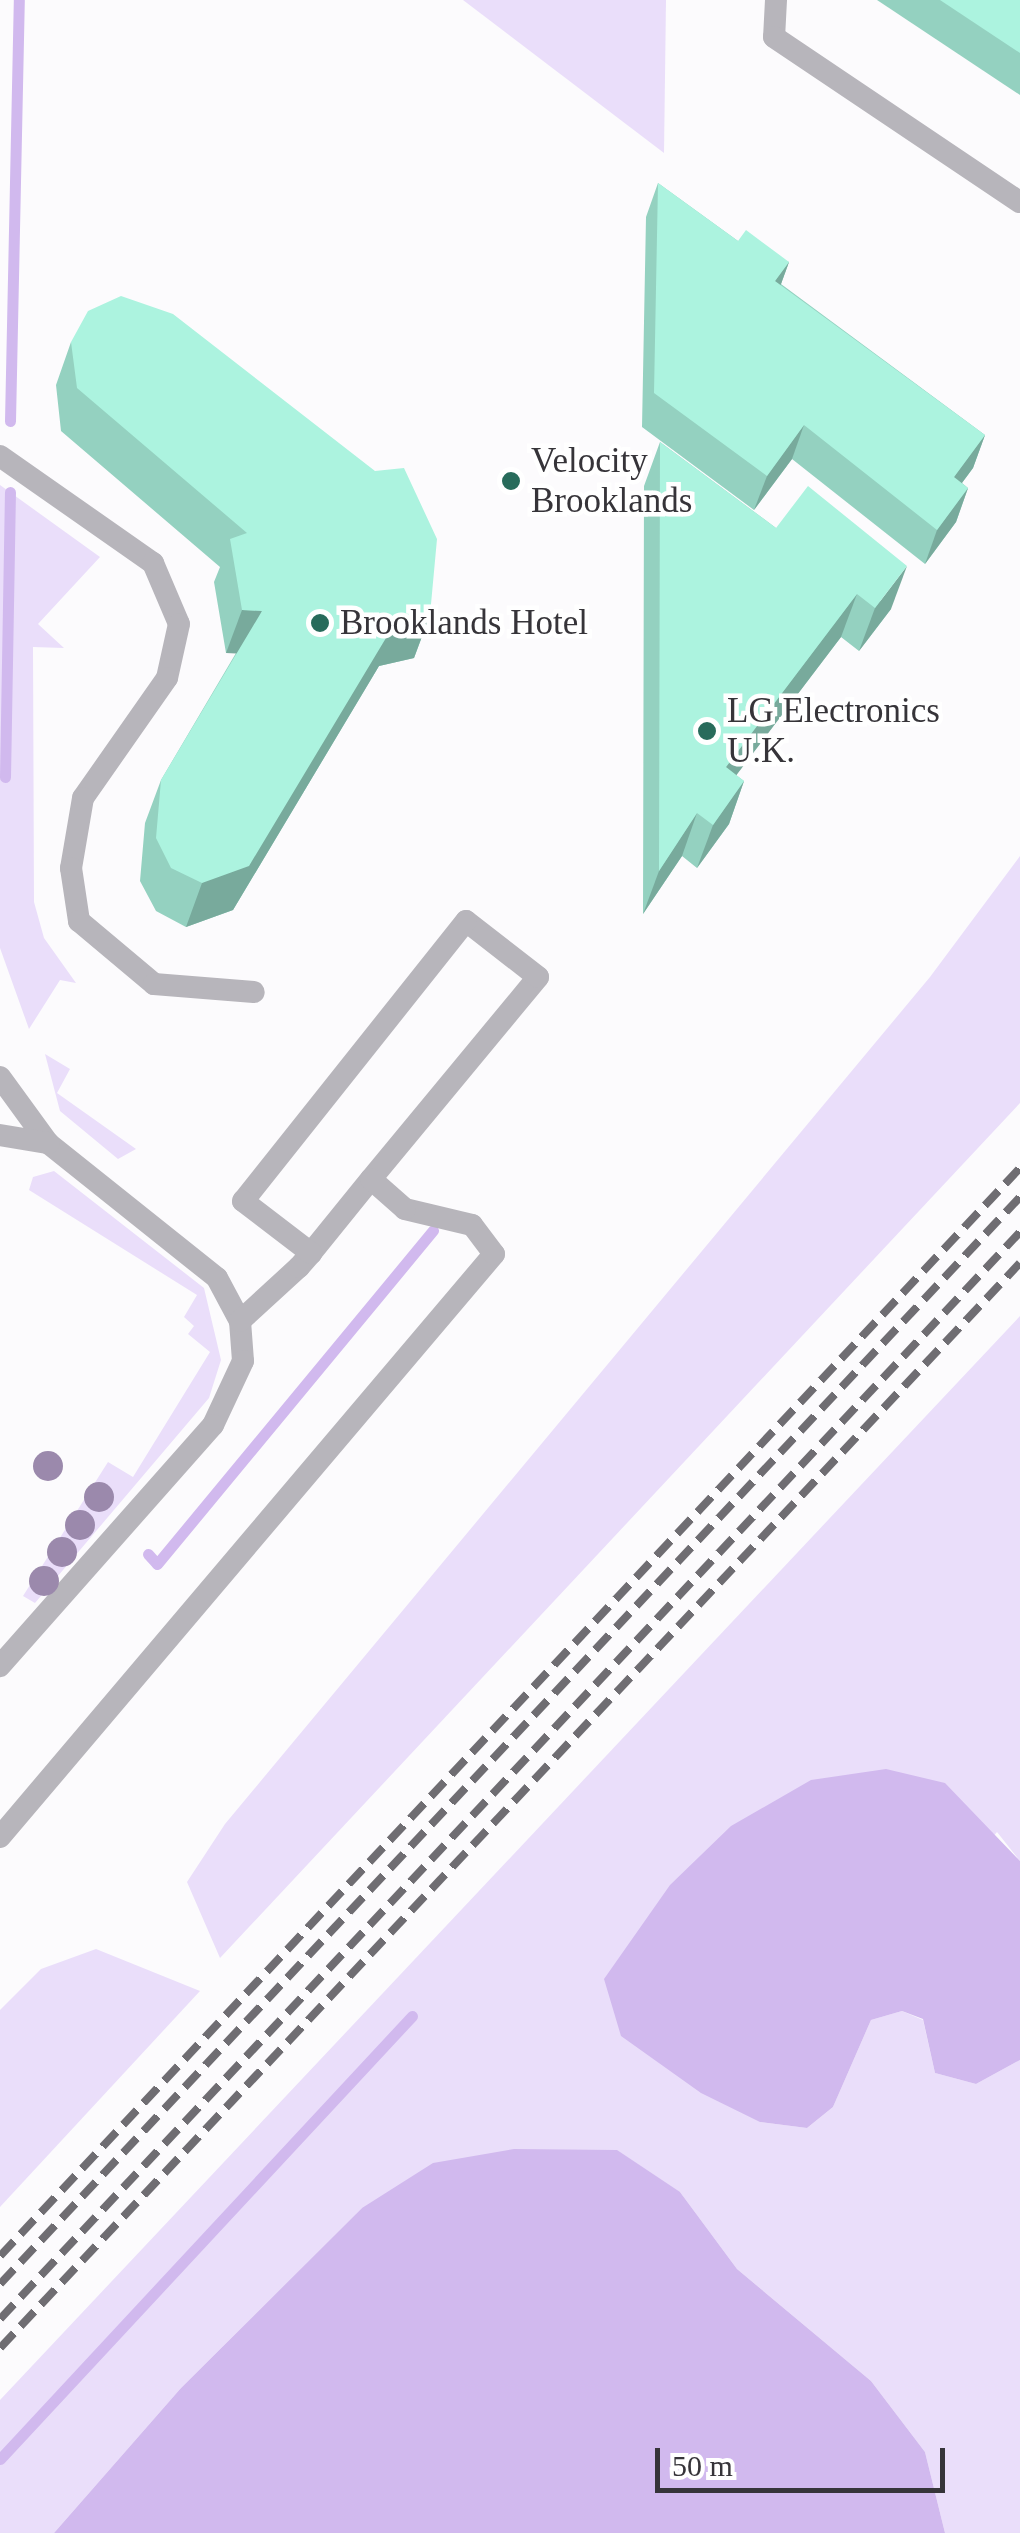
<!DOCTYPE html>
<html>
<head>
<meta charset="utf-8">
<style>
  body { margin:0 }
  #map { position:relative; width:1020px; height:2533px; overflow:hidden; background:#fcfbfd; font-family:Georgia,serif }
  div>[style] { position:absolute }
  .green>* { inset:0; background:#eadefa }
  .water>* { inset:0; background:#d1b9ee }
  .stream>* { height:11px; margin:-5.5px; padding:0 5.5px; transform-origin:5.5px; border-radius:5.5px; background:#d1b9ee }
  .service>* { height:22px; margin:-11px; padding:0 11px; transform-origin:11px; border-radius:11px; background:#b7b5bb }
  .rail>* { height:8px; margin-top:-4px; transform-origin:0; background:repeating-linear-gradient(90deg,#6f6d72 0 20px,transparent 0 30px) }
  .trees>* { width:30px; height:30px; margin:-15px; border-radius:50%; background:#9b89ac }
  .wall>* { inset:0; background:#94d1c0 }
  .shaded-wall>* { inset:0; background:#78aa9c }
  .building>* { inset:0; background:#acf3df }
  .dots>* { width:28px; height:28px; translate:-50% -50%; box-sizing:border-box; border:5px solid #fff; border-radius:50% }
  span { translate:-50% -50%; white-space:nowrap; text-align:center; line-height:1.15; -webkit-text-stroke:9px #fff; paint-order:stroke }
  .poi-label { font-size:35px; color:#363439 }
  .left { translate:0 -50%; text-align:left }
  .scale { position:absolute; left:655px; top:2448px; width:290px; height:45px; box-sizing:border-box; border:5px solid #363439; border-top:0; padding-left:12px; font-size:30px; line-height:35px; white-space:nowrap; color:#363439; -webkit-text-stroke:8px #fff; paint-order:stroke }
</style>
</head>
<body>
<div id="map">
  <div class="green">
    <div style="clip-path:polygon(463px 0,666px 0,664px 153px)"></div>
    <div style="clip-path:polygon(0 485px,100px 557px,38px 624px,64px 648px,33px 647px,34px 902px,44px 938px,76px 983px,60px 980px,29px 1029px,0 948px)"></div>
    <div style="clip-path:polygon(1020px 856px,1020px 1103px,220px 1958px,187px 1882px,225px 1824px,930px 977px)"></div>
    <div style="clip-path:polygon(45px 1054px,70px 1069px,57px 1093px,136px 1149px,118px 1159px,60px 1111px)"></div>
    <div style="clip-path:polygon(54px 1171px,204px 1288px,221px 1360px,209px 1398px,35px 1603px,23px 1596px,108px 1462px,133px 1477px,210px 1352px,188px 1334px,194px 1326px,184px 1317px,197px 1295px,29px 1190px,33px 1177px)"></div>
    <div style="clip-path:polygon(1020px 1316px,1020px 1861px,997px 1832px,760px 2122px,807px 2128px,833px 2107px,871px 2020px,902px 2011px,923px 2020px,935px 2073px,976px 2084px,1020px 2060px,1020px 2533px,945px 2533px,925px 2452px,871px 2381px,737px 2269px,680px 2192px,362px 2208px,181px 2388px,54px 2533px,0 2533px,0 2400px)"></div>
    <div style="clip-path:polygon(96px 1949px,200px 1991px,0 2207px,0 2010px,41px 1969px)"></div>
  </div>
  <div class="water">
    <div style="clip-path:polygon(886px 1769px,945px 1783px,1020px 1861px,1020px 2060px,976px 2084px,935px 2073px,923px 2019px,902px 2011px,871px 2020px,833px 2107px,807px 2128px,760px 2122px,701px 2093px,621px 2036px,604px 1979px,670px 1885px,731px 1826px,811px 1780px)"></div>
    <div style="clip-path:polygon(514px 2149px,617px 2150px,680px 2192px,737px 2269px,871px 2381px,925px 2452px,945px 2533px,54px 2533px,181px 2388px,362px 2208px,433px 2163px)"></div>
  </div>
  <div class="stream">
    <div style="left:10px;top:421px;width:421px;rotate:-88.8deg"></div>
    <div style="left:5px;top:777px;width:285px;rotate:-89deg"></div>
    <div style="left:148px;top:1554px;width:13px;rotate:48deg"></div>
    <div style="left:157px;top:1564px;width:433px;rotate:-50.4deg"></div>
    <div style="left:0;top:2459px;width:605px;rotate:-47.08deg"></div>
  </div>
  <div class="service">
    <div style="left:776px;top:0;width:37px;rotate:93deg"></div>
    <div style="left:774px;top:37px;width:296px;rotate:33.9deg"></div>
    <div style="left:0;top:456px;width:187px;rotate:35deg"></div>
    <div style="left:153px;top:563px;width:66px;rotate:66.9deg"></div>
    <div style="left:179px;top:624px;width:55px;rotate:102.5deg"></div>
    <div style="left:167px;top:678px;width:146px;rotate:125deg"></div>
    <div style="left:83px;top:798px;width:71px;rotate:99.7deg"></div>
    <div style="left:71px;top:868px;width:54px;rotate:81.4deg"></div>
    <div style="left:79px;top:921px;width:98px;rotate:40deg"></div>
    <div style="left:154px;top:984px;width:100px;rotate:4.6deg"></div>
    <div style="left:0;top:1077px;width:82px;rotate:54deg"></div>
    <div style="left:48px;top:1143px;width:216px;rotate:38.6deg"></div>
    <div style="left:217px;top:1278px;width:49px;rotate:61.9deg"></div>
    <div style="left:240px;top:1321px;width:40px;rotate:85.7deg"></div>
    <div style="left:243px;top:1361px;width:71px;rotate:115.1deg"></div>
    <div style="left:213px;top:1425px;width:322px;rotate:131.5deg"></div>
    <div style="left:0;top:1135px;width:49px;rotate:9.5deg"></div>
    <div style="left:240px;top:1321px;width:80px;rotate:-42.5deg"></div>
    <div style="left:299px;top:1267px;width:18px;rotate:-49deg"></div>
    <div style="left:311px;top:1253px;width:95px;rotate:-51deg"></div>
    <div style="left:371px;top:1179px;width:262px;rotate:-50.4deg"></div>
    <div style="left:538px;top:977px;width:91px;rotate:-142.1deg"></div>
    <div style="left:466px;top:921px;width:358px;rotate:128.5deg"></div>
    <div style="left:243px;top:1201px;width:86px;rotate:37.4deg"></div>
    <div style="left:0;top:1837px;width:764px;rotate:-49.72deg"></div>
    <div style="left:494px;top:1254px;width:36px;rotate:-127deg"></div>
    <div style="left:472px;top:1225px;width:69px;rotate:-166.6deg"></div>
    <div style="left:405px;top:1209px;width:45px;rotate:-138.6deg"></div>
  </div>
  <div class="rail">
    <div style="left:0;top:2256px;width:1491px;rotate:-46.85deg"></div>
    <div style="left:0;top:2284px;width:1491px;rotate:-46.82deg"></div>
    <div style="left:0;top:2319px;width:1491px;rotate:-46.82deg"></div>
    <div style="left:0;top:2348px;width:1489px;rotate:-46.77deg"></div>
  </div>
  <div class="trees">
    <div style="left:48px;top:1466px"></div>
    <div style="left:99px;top:1497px"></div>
    <div style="left:80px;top:1525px"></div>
    <div style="left:62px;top:1552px"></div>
    <div style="left:44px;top:1581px"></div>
  </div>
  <div class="wall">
    <div style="clip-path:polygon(877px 0,1020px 0,1020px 95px)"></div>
    <div style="clip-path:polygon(658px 183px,738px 241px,789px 262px,781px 284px,985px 435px,973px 468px,962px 483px,968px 488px,956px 522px,925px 564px,792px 459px,754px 510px,642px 427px,646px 217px)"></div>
    <div style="clip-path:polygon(71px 342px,430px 615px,414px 658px,379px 666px,233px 910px,186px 927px,156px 911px,140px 881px,145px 823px,161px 780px,236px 653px,226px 653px,214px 582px,220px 567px,61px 431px,56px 385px)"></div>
    <div style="clip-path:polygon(660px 442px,776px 528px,891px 609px,859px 651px,841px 637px,736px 775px,744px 781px,729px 824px,697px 868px,682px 856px,643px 914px,644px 486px)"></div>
  </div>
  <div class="shaded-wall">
    <div style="clip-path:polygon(789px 262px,777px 295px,775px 281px)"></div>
    <div style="clip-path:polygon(804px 425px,792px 459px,754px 510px,767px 476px)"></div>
    <div style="clip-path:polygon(985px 435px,973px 468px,941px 511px,954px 477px)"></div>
    <div style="clip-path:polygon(968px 488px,956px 522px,925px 564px,937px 530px)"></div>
    <div style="clip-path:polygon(907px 566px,891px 609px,859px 651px,875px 608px)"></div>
    <div style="clip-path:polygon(857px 594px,841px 637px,710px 810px,726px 767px)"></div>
    <div style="clip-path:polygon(242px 610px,262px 611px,246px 654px,226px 653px)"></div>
    <div style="clip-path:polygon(430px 615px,414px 658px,379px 666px,233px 910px,186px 927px,202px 883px,395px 623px)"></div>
    <div style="clip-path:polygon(744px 781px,729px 824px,697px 868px,713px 825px)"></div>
    <div style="clip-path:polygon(697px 813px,682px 856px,643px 914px,659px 871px)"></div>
  </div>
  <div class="building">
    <div style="clip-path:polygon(940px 0,1020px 0,1020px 53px)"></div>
    <div style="clip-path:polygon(658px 183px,738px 241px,746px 230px,789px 262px,775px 281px,985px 435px,954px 477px,968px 488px,937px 530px,804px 425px,767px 476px,654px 393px)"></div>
    <div style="clip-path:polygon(121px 296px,173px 314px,375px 471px,404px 468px,437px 539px,430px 615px,395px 623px,249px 866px,202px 883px,171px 868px,156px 838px,161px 780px,262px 611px,242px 610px,230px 539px,247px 533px,77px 388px,71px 342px,88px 311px)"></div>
    <div style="clip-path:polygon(660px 442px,776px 528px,808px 486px,907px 566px,875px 608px,857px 594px,726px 767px,744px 781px,713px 825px,697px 813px,659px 871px)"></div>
  </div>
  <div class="dots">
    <div style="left:511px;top:481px;background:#286b5b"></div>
    <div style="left:320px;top:623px;background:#286b5b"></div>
    <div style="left:707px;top:731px;background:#286b5b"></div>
  </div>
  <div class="poi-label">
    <span class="left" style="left:531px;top:481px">Velocity<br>Brooklands</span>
    <span class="left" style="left:340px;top:623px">Brooklands Hotel</span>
    <span class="left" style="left:727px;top:731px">LG Electronics<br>U.K.</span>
  </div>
  <div class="scale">50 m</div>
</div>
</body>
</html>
